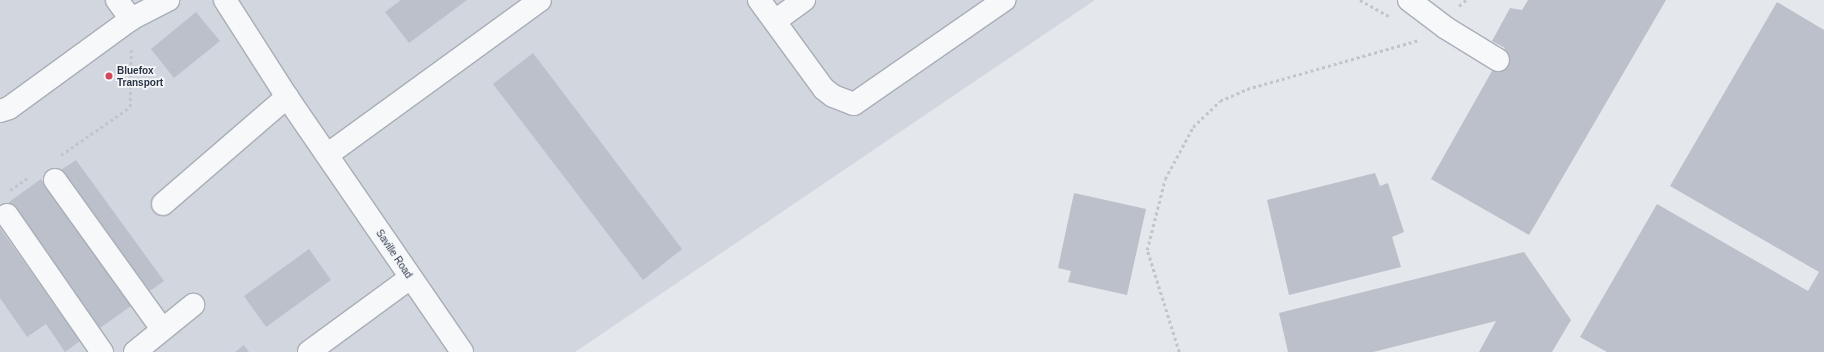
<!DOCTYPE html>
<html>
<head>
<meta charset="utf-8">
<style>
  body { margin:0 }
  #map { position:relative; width:1824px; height:352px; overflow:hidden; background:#e4e7ec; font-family:Helvetica,sans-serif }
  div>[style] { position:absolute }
  .built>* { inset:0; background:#d2d6de }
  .building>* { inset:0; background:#bbc0ca }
  .path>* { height:2.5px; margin-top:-1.25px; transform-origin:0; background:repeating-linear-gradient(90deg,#c2c5cb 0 3px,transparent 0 6px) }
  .roads { filter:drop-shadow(1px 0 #a9aeb7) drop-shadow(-1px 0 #a9aeb7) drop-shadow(0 1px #a9aeb7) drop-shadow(0 -1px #a9aeb7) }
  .minor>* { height:22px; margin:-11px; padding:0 11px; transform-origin:11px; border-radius:11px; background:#f7f8fa }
  .dots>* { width:11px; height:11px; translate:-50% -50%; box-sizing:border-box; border:2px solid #f4f6f9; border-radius:50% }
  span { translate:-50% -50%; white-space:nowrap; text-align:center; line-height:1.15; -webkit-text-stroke:3.5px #f4f6f9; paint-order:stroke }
  .poi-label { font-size:10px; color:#2b3445; font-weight:700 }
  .left { translate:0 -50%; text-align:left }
  .street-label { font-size:10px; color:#2b3445 }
</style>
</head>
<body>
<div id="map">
  <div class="built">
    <div style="clip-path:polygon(0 0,1095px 0,575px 352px,0 352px)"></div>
  </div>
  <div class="building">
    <div style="clip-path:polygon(401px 0,467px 0,409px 43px,385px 12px)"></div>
    <div style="clip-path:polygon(1528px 0,1666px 0,1529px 235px,1431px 179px,1505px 48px,1492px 41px,1510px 8px,1522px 10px)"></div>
    <div style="clip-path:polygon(1777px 2px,1824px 30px,1824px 352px,1607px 352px,1580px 337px,1657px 204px,1808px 291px,1819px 272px,1670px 186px)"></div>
    <div style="clip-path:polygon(196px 12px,220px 41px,174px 78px,151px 49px)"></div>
    <div style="clip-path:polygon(533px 53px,682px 249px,643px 280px,493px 84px)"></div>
    <div style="clip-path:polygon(76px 160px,164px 281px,150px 291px,61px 170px)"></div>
    <div style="clip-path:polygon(1375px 173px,1380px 186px,1388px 183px,1404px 232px,1392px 237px,1401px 267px,1289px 295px,1267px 200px)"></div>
    <div style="clip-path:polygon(41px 179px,131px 306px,100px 328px,9px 202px)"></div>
    <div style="clip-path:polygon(1074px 193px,1146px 209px,1127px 295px,1068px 282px,1071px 271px,1058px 268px)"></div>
    <div style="clip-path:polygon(0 228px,80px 341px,65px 352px,46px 324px,27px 337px,0 298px)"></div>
    <div style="clip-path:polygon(309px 249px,331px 280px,266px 327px,244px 296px)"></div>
    <div style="clip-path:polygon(1524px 252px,1571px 320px,1552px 352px,1479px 352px,1496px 321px,1373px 352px,1288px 352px,1279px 313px)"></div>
    <div style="clip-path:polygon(244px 345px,249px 352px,235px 352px)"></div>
  </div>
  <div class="path">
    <div style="left:1360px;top:0;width:33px;rotate:29deg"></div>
    <div style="left:1459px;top:6px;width:9px;rotate:-41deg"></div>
    <div style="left:61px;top:155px;width:84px;rotate:-34.8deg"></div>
    <div style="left:130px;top:107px;width:57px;rotate:-89deg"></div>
    <div style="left:10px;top:190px;width:23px;rotate:-34deg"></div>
    <div style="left:1179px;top:352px;width:107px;rotate:-107.4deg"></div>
    <div style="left:1147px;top:250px;width:73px;rotate:-75.8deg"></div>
    <div style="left:1165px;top:179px;width:59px;rotate:-61.7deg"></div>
    <div style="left:1193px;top:127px;width:37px;rotate:-44deg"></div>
    <div style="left:1220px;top:101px;width:30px;rotate:-24deg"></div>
    <div style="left:1247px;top:89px;width:179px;rotate:-15.9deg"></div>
  </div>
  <div class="roads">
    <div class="minor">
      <div style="left:117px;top:0;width:24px;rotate:54deg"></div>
      <div style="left:225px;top:0;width:115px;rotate:57.4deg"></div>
      <div style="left:287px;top:97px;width:309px;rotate:55.5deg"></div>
      <div style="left:759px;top:0;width:110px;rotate:53.9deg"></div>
      <div style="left:824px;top:89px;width:11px;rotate:38deg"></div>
      <div style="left:833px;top:96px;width:22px;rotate:21deg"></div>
      <div style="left:854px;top:104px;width:183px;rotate:-34.7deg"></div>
      <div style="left:1409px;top:0;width:46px;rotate:37.1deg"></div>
      <div style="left:1446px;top:28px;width:61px;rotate:31.6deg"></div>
      <div style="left:775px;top:21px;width:36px;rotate:-36deg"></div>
      <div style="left:0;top:111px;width:9px;rotate:-18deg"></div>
      <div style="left:9px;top:108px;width:151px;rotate:-36.1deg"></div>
      <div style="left:131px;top:19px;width:42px;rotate:-27.2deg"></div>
      <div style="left:327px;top:155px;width:263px;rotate:-36deg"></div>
      <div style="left:55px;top:180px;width:183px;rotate:54.3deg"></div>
      <div style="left:163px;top:204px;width:164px;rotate:-40.8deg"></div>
      <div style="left:7px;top:215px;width:167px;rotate:55.3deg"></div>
      <div style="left:135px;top:352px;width:75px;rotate:-39deg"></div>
      <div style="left:309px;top:352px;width:125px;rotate:-36.2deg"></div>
    </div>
  </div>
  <div class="dots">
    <div style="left:109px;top:76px;background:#d1495b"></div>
  </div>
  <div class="poi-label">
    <span class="left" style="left:117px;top:76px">Bluefox<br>Transport</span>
  </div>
  <div class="street-label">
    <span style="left:394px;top:254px;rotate:56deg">Saville Road</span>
  </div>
</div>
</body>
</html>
